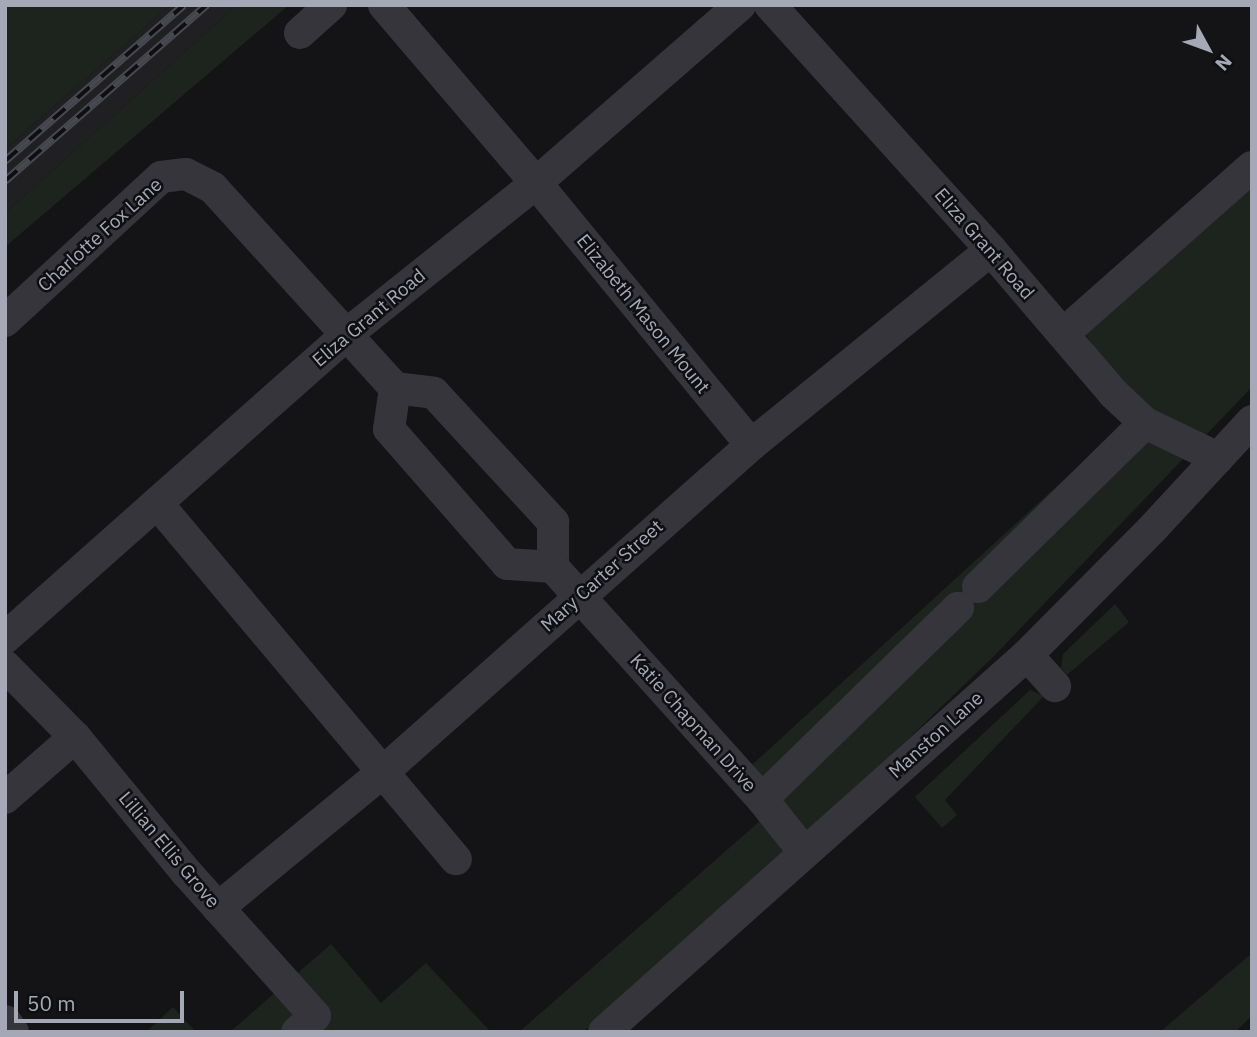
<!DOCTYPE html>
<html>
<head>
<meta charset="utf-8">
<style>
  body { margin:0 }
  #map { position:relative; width:1257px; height:1037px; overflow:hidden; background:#141416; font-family:"IBM Plex Sans",sans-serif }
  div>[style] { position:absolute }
  .built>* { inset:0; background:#202023 }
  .green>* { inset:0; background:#1c241d }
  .minor>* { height:32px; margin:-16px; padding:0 16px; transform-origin:16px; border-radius:16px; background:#35353b }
  .rail>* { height:8px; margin-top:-4px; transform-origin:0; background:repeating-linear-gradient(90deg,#0f0f11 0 16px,#484950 0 32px); box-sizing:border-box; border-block:2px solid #484950 }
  span { translate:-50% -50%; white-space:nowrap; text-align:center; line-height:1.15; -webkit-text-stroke:5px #0f0f11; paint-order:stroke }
  .street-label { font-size:19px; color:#a5a9b7 }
  .frame { position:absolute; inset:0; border:7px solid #a5a9b7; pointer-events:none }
  .north { position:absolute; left:1173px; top:14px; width:70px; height:70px; -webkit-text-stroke:5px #0f0f11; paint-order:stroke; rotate:131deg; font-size:19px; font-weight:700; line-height:28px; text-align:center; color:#a5a9b7 }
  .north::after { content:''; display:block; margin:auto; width:24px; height:32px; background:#a5a9b7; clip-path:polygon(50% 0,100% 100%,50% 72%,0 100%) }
  .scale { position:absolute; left:14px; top:991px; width:170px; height:32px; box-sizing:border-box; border:4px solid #a5a9b7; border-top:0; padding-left:9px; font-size:21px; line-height:24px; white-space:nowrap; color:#a5a9b7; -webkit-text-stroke:5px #0f0f11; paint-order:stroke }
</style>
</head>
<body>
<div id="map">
  <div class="built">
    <div style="clip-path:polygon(170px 5px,237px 5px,5px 213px,5px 149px)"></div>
  </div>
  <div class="green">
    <div style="clip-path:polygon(5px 5px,170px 5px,5px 149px)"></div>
    <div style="clip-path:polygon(237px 5px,289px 5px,5px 247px,5px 213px)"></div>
    <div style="clip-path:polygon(1252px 185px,1252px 387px,995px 655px,897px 750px,592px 1025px,582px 1032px,519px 1032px,760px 821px,729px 786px,1117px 431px,1145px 423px,1083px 330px)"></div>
    <div style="clip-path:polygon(1115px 604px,1129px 622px,1067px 675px,1061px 668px,1063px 654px)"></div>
    <div style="clip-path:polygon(1030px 690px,1044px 696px,945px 800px,957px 815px,942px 828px,915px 797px)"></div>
    <div style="clip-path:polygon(331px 944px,381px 1003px,426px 963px,491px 1032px,230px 1032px)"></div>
    <div style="clip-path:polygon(1252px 953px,1252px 1016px,1235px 1032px,1160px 1032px)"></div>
    <div style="clip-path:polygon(173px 1007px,196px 1032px,146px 1032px)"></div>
  </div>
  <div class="minor">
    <div style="left:384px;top:5px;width:234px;rotate:49.5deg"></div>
    <div style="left:536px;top:183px;width:339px;rotate:50.6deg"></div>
    <div style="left:770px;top:5px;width:330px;rotate:47.9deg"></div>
    <div style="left:991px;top:250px;width:188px;rotate:49.5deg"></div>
    <div style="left:1113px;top:393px;width:44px;rotate:43.2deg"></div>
    <div style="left:1145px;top:423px;width:81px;rotate:25.6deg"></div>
    <div style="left:300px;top:33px;width:42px;rotate:-42.1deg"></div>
    <div style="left:5px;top:321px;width:212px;rotate:-42.7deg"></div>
    <div style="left:161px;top:177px;width:25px;rotate:-7deg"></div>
    <div style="left:186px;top:174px;width:30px;rotate:27deg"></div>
    <div style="left:213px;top:188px;width:270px;rotate:47.7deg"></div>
    <div style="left:395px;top:388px;width:39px;rotate:7deg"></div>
    <div style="left:434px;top:393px;width:176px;rotate:47.3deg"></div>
    <div style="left:553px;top:522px;width:45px;rotate:90deg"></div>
    <div style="left:553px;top:567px;width:312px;rotate:48deg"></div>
    <div style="left:762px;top:799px;width:68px;rotate:51.6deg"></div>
    <div style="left:1063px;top:334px;width:252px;rotate:-41.5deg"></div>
    <div style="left:395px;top:388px;width:41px;rotate:98.3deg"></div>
    <div style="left:389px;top:429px;width:179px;rotate:48.8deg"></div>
    <div style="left:507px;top:564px;width:46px;rotate:3.7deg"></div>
    <div style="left:157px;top:503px;width:465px;rotate:50deg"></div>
    <div style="left:978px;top:587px;width:234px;rotate:-44.5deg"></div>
    <div style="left:5px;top:638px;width:458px;rotate:-41.6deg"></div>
    <div style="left:347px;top:334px;width:242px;rotate:-38.6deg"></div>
    <div style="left:536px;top:183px;width:271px;rotate:-41.1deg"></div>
    <div style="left:1027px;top:655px;width:42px;rotate:47.9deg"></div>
    <div style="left:5px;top:666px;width:100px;rotate:45.4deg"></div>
    <div style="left:75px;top:737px;width:175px;rotate:50.6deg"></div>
    <div style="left:186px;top:872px;width:193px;rotate:48.1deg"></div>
    <div style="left:315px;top:1016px;width:24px;rotate:138deg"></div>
    <div style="left:5px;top:798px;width:93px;rotate:-41.1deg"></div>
    <div style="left:762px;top:799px;width:274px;rotate:-44.3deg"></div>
    <div style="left:218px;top:908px;width:214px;rotate:-39.5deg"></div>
    <div style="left:383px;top:772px;width:492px;rotate:-41.6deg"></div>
    <div style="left:751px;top:445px;width:309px;rotate:-39.1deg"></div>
    <div style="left:5px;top:1021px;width:14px;rotate:54deg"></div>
    <div style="left:604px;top:1032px;width:567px;rotate:-41.71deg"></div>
    <div style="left:1027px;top:655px;width:179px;rotate:-45.2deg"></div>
    <div style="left:1153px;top:528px;width:146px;rotate:-47.2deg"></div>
  </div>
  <div class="rail">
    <div style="left:5px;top:161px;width:237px;rotate:-41.1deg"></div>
    <div style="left:5px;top:181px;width:268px;rotate:-41.1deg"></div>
  </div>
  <div class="street-label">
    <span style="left:100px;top:235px;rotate:-42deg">Charlotte Fox Lane</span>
    <span style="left:984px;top:244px;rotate:49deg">Eliza Grant Road</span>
    <span style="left:643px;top:314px;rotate:51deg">Elizabeth Mason Mount</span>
    <span style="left:369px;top:318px;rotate:-40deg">Eliza Grant Road</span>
    <span style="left:602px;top:576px;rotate:-42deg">Mary Carter Street</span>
    <span style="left:693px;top:723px;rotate:48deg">Katie Chapman Drive</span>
    <span style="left:936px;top:735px;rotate:-42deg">Manston Lane</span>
    <span style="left:169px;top:850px;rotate:50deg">Lillian Ellis Grove</span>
  </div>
  <div class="frame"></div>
  <div class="north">N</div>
  <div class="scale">50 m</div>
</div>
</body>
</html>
